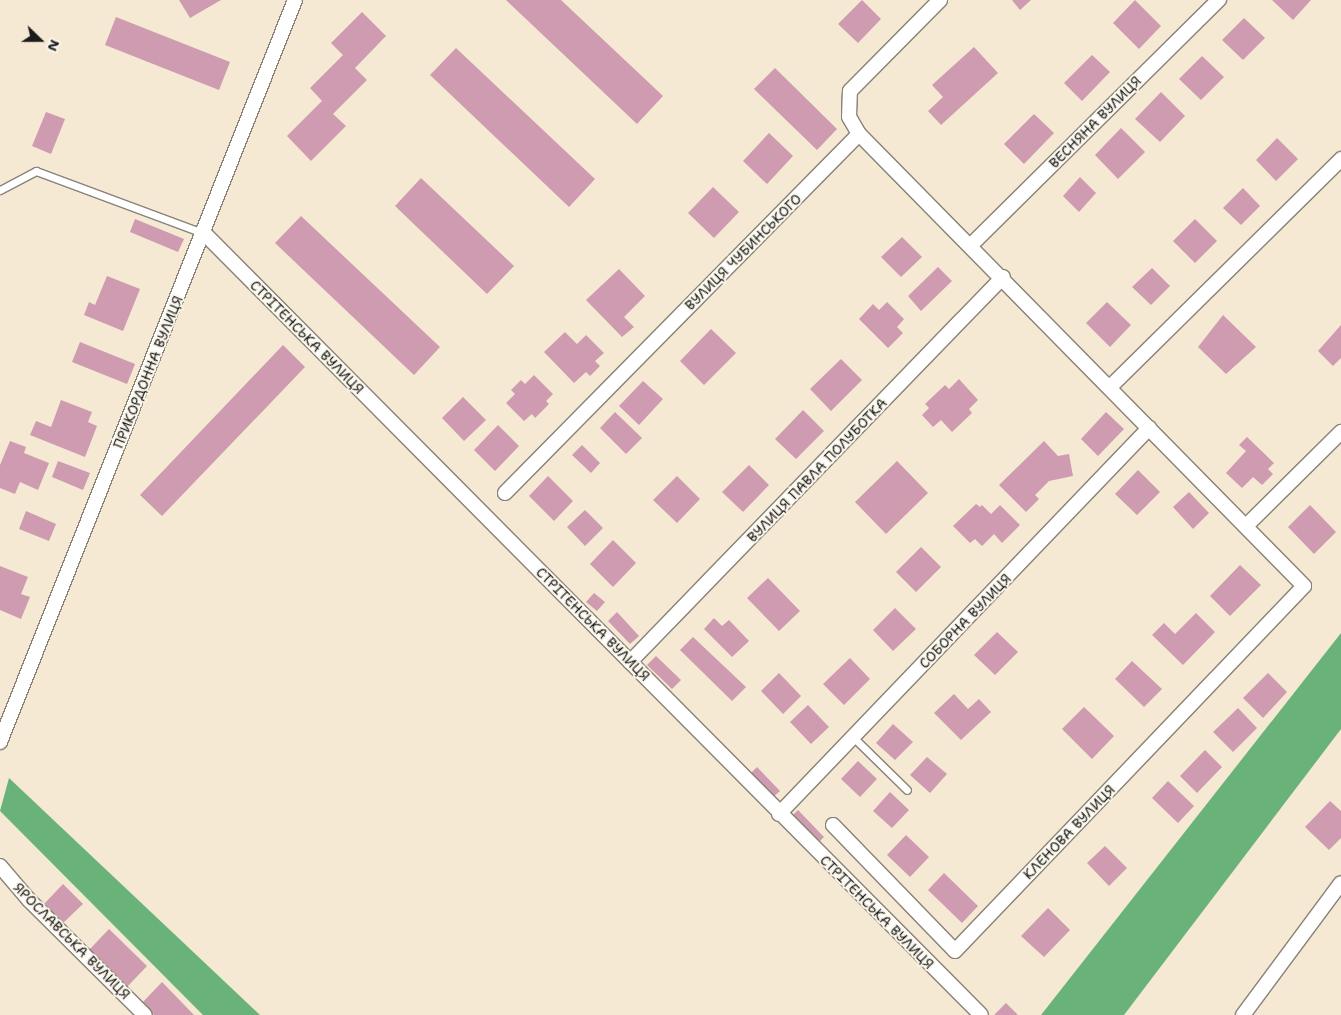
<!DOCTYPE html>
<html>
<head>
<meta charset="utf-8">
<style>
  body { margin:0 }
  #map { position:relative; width:1341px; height:1015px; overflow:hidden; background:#f6e9d3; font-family:"Shantell Sans",sans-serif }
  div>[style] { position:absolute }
  .forest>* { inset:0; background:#69b37b }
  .building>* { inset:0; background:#ce9bb0 }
  .roads { filter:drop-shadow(1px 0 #898278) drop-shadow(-1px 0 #898278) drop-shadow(0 1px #898278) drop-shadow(0 -1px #898278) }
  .lane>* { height:7px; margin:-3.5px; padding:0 3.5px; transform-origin:3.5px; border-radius:3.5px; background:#fff }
  .street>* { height:14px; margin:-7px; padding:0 7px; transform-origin:7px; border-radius:7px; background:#fff }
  span { translate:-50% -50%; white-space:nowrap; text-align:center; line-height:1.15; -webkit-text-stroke:4px #fbf7ec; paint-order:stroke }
  .street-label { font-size:14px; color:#1c1c1c }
  .north { position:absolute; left:15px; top:15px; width:50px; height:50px; -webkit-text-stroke:4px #fbf7ec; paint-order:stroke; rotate:112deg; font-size:14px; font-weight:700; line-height:20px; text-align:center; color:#1c1c1c }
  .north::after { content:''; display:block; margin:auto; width:18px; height:22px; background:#1c1c1c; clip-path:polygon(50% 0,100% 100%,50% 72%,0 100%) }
</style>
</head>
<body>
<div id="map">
  <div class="forest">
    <div style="clip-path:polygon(1341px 633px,1341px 729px,1124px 1015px,1041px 1015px)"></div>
    <div style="clip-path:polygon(9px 778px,260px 1015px,203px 1015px,0 811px)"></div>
  </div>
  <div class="building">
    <div style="clip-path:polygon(179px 0,221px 0,190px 18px)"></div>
    <div style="clip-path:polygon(506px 0,561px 0,663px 96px,637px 124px)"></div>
    <div style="clip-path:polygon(862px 0,881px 19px,858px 43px,838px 24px)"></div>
    <div style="clip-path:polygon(1012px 0,1031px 0,1020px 10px)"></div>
    <div style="clip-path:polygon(1135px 0,1161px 26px,1139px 49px,1113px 23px)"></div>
    <div style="clip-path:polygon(1272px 0,1311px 0,1293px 20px)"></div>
    <div style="clip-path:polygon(362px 12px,386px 36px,355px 68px,367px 80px,333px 114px,346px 126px,311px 161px,287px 136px,322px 101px,310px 88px,343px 55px,331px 43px)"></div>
    <div style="clip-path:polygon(116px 17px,230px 62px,219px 90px,105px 45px)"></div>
    <div style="clip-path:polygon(1244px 18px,1265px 38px,1243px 60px,1222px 40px)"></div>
    <div style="clip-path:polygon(974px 47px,998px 73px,941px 125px,928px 111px,943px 97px,932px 85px)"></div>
    <div style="clip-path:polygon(456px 48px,595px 179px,569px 207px,430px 75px)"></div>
    <div style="clip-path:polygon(1092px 55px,1110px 72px,1082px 101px,1064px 83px)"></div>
    <div style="clip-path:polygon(1202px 56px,1224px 77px,1201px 100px,1179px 79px)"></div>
    <div style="clip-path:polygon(775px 68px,837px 129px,817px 150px,754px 89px)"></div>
    <div style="clip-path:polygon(1161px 92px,1185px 116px,1160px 142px,1135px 119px)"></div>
    <div style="clip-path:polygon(46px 112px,65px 119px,51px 154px,32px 146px)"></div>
    <div style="clip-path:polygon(1034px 114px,1054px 133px,1024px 164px,1004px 144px)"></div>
    <div style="clip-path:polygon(1121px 128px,1145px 152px,1118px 179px,1095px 155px)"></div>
    <div style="clip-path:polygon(769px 133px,793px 156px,767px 184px,743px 161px)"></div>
    <div style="clip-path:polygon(1277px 138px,1298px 159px,1276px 181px,1256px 160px)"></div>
    <div style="clip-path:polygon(1080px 177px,1096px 193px,1079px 212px,1063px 196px)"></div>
    <div style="clip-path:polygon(421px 178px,514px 266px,487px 294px,395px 206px)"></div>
    <div style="clip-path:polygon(713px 187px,739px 212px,714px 238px,688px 213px)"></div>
    <div style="clip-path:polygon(1243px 188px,1260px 206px,1241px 225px,1223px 208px)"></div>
    <div style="clip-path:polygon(301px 216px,440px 347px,414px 375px,275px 243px)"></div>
    <div style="clip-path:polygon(135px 219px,184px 239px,178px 252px,130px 232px)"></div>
    <div style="clip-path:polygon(1195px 219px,1217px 241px,1195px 263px,1173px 241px)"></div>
    <div style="clip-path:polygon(902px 237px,922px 257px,901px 277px,881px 257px)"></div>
    <div style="clip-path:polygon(938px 267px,952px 281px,921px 311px,908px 296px)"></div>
    <div style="clip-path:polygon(1152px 268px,1170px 286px,1151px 305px,1132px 287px)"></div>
    <div style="clip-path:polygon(619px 269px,645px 296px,624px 317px,634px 327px,622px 337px,586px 300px)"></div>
    <div style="clip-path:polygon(107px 276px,140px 289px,123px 331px,84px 315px,89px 302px,95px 305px)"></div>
    <div style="clip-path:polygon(887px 302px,904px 319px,897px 327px,903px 333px,888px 348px,859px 319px,873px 304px,879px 310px)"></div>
    <div style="clip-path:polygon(1107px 302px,1131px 325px,1110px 347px,1086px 323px)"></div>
    <div style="clip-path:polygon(1223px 315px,1256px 347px,1226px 374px,1198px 347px)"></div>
    <div style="clip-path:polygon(1341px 325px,1341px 358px,1333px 366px,1318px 351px)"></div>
    <div style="clip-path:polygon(711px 329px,736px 353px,704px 385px,680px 361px)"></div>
    <div style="clip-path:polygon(565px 332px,577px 344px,586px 335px,604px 353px,595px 361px,600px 366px,590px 376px,586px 372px,574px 383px,544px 352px)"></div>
    <div style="clip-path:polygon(80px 342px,135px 364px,127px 384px,72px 362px)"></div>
    <div style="clip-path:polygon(283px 345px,305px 367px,162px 516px,140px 495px)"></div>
    <div style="clip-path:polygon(841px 359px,862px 380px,831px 411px,810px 389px)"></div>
    <div style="clip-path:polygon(534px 375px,553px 394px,546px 401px,549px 404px,535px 418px,532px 414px,524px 421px,506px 403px,515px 394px,511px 390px,521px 380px,525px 384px)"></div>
    <div style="clip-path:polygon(959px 379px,978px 400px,969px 409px,972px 413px,952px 432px,941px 420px,933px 427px,922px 415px,929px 408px,925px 404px,945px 385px,949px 389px)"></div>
    <div style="clip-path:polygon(643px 381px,663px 399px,639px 425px,619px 406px)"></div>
    <div style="clip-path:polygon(463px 397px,486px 420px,464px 441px,442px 418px)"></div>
    <div style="clip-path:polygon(61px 400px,92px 412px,88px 422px,97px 426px,85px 457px,30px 435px,36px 421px,51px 427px)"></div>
    <div style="clip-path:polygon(803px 410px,824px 431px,796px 459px,775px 439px)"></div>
    <div style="clip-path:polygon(615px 412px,642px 438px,626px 454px,600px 428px)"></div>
    <div style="clip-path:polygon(1106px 412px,1124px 429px,1098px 456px,1081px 439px)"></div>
    <div style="clip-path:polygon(498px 425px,519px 446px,495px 471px,474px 450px)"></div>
    <div style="clip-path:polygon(1247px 437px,1274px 463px,1268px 469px,1273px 474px,1262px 485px,1253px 477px,1242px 488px,1226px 473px,1246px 451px,1239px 445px)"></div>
    <div style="clip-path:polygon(10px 441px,26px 447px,24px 453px,49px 463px,38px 490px,20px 482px,15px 494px,0 488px,0 465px)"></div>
    <div style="clip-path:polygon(1044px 441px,1058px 456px,1069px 454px,1073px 476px,1049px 481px,1035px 495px,1039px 499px,1026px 512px,999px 485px)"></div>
    <div style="clip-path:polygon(582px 445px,600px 463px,591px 473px,572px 455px)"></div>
    <div style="clip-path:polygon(58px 461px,90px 473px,83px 490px,52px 477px)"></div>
    <div style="clip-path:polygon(897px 461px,928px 493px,886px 534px,855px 502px)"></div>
    <div style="clip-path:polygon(749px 465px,769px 485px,743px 512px,722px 492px)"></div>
    <div style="clip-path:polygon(1138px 470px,1160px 492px,1137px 515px,1115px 494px)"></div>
    <div style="clip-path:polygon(548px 476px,573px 501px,554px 521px,529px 496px)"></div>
    <div style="clip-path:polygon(677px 476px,700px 499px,677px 523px,653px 500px)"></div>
    <div style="clip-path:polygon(1189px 492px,1209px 513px,1193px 529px,1173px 507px)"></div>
    <div style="clip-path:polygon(976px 504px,980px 507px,982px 505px,991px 514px,1000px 505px,1020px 525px,1002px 543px,994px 534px,982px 546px,975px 539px,970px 543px,953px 526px)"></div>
    <div style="clip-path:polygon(1310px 505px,1336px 532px,1314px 554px,1288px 527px)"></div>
    <div style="clip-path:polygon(585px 510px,603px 528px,585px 546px,567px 527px)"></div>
    <div style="clip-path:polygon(26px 511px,56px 524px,49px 541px,19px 529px)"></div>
    <div style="clip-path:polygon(613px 540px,636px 563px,613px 587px,590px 564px)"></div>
    <div style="clip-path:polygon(921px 547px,941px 567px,916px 592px,896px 572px)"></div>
    <div style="clip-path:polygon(1240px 565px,1261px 585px,1230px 616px,1210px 596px)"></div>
    <div style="clip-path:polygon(0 566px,28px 577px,21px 594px,30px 597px,21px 619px,0 610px)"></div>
    <div style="clip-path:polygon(768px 578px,800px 611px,779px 631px,747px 598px)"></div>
    <div style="clip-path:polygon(594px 593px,605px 602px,597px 611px,586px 602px)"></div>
    <div style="clip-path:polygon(895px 608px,916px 629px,893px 651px,873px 630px)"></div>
    <div style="clip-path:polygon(617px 612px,639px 636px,630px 644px,608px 621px)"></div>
    <div style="clip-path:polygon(1196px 613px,1215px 632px,1183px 665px,1152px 635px,1164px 623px,1175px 634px)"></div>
    <div style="clip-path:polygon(714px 618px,722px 626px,729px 620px,749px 641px,732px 657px,704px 629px)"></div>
    <div style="clip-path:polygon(997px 632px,1018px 652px,995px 675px,974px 655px)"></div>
    <div style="clip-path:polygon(693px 637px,746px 687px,732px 701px,680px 650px)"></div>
    <div style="clip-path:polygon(656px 656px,681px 680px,672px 689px,647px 665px)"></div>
    <div style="clip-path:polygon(850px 658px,870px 679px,844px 705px,823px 684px)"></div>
    <div style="clip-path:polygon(1132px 661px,1162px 689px,1144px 707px,1115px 679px)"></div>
    <div style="clip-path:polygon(779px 673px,801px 696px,783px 714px,761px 691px)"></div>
    <div style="clip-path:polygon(1268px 673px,1287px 692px,1263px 718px,1243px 698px)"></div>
    <div style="clip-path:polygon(954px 694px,968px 709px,979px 699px,991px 712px,961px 740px,934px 713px)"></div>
    <div style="clip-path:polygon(808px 705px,829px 727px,811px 744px,790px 722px)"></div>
    <div style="clip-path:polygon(1084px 707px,1114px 736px,1092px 759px,1062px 729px)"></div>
    <div style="clip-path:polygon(1238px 708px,1257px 728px,1233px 752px,1213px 732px)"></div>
    <div style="clip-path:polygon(893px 724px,913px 742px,895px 760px,876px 743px)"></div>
    <div style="clip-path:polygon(1205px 750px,1222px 767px,1197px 793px,1180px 776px)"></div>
    <div style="clip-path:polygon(927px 757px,947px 774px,930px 793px,910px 775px)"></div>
    <div style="clip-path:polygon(858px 761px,877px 779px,860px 797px,841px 779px)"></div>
    <div style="clip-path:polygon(757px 767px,780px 791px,771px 799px,749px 775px)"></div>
    <div style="clip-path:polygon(1168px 781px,1194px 806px,1178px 823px,1152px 798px)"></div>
    <div style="clip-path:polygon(890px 792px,909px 810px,892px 828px,873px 811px)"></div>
    <div style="clip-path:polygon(1330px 801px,1341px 811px,1341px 838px,1329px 850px,1305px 827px)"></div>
    <div style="clip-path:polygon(798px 810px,824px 837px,816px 845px,790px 818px)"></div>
    <div style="clip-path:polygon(906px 835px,929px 857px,910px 877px,887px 855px)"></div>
    <div style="clip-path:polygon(1105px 846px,1127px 868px,1109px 886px,1087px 863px)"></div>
    <div style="clip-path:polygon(944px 873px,978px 906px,962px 923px,928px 890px)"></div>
    <div style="clip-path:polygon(63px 884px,83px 904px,63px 923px,44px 904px)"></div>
    <div style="clip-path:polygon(1048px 908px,1070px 930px,1044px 957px,1021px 936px)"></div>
    <div style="clip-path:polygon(109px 929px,147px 966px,127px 987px,89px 950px)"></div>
    <div style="clip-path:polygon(162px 982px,194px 1015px,154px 1015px,142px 1003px)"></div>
    <div style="clip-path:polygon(1006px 1003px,1018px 1015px,994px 1015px)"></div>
  </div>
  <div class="roads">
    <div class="lane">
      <div style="left:0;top:190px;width:41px;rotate:-27.8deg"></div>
      <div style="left:36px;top:171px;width:178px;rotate:20.4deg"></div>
      <div style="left:854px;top:738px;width:74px;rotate:44.5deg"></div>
    </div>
    <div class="street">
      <div style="left:204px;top:233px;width:1102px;rotate:45.18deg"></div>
      <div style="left:971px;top:245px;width:349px;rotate:-44.7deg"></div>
      <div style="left:1110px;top:387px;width:325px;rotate:-44.6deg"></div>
      <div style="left:505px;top:493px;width:504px;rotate:-45.4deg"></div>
      <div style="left:1246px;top:526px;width:134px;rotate:-44.7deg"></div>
      <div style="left:630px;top:662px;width:536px;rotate:-45.91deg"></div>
      <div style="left:0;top:742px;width:798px;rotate:-68.32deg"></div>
      <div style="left:779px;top:814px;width:535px;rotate:-46.21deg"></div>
      <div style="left:833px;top:825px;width:175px;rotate:45.9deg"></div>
      <div style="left:955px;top:951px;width:505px;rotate:-46.28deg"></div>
      <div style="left:1304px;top:586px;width:634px;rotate:-134.55deg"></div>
      <div style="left:859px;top:134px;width:20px;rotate:-120deg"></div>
      <div style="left:849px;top:117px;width:26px;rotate:-88deg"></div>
      <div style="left:850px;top:91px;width:128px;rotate:-45.3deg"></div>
      <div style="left:0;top:866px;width:45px;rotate:49.5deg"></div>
      <div style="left:29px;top:900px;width:163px;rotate:44.8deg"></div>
      <div style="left:1243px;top:1015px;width:164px;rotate:-53.4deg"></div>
    </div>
  </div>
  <div class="street-label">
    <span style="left:1095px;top:122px;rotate:-45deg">ВЕСНЯНА ВУЛИЦЯ</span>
    <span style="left:743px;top:252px;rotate:-45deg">ВУЛИЦЯ ЧУБИНСЬКОГО</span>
    <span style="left:307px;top:337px;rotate:45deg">СТРІТЕНСЬКА ВУЛИЦЯ</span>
    <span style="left:148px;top:372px;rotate:-68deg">ПРИКОРДОННА ВУЛИЦЯ</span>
    <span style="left:817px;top:470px;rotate:-46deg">ВУЛИЦЯ ПАВЛА ПОЛУБОТКА</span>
    <span style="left:965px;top:621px;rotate:-46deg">СОБОРНА ВУЛИЦЯ</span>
    <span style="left:593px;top:624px;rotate:45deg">СТРІТЕНСЬКА ВУЛИЦЯ</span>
    <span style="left:1069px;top:832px;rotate:-46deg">КЛЕНОВА ВУЛИЦЯ</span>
    <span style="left:877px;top:912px;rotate:45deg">СТРІТЕНСЬКА ВУЛИЦЯ</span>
    <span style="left:72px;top:941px;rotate:45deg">ЯРОСЛАВСЬКА ВУЛИЦЯ</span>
  </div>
  <div class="north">N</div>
</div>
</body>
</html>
